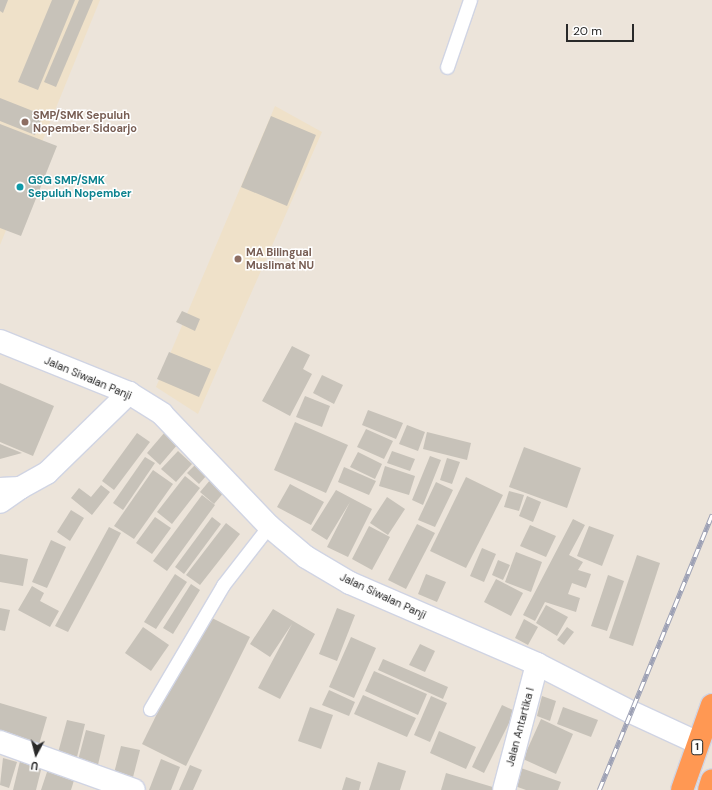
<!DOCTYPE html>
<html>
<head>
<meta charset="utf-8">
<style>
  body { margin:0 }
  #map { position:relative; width:712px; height:790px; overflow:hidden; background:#ece4da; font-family:"DM Sans",sans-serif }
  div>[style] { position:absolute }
  .education>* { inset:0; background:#efe1c9 }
  .building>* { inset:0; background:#c7c2b9 }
  .roads { filter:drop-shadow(1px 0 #d0d4e3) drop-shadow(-1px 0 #d0d4e3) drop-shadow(0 1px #d0d4e3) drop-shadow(0 -1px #d0d4e3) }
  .lane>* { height:13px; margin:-6.5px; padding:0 6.5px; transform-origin:6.5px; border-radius:6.5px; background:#fff }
  .street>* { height:22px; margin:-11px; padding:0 11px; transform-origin:11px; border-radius:11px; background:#fff }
  .highway>* { height:22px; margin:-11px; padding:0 11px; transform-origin:11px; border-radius:11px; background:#ff9853 }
  .rail>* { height:4.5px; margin-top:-2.25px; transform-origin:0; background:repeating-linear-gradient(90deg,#fff 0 9px,#9da1b5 0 18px); box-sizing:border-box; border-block:1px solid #9da1b5 }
  .dots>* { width:11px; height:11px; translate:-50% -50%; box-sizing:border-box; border:2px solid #fff; border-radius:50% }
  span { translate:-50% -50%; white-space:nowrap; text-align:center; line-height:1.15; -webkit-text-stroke:3px #fff; paint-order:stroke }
  .shield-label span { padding:1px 3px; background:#fff; border:1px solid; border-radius:3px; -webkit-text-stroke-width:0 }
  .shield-label { font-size:10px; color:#292929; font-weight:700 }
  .education-label { font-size:11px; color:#785e54; font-weight:700 }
  .left { translate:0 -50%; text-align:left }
  .culture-label { font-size:11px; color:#0d838f; font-weight:700 }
  .street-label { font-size:11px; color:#292929 }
  .north { position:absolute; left:16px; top:734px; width:40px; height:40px; -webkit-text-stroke:3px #fff; paint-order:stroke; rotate:187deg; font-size:11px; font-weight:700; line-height:16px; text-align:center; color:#292929 }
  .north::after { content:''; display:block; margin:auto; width:14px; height:18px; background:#292929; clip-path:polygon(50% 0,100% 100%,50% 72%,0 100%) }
  .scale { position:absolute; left:566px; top:24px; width:68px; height:18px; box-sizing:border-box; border:2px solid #292929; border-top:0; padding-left:5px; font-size:12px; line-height:14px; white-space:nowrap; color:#292929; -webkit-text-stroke:3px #fff; paint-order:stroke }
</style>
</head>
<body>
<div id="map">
  <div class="education">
    <div style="clip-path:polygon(0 0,100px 0,0 245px)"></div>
    <div style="clip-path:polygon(275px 106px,322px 132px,198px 414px,156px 387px)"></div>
  </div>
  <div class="building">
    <div style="clip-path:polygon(0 0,8px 0,3px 13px,0 11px)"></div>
    <div style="clip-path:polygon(52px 0,75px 0,38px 90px,18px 82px)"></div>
    <div style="clip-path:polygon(79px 0,93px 0,56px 87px,44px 82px)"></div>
    <div style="clip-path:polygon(0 98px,43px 115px,35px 135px,0 121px)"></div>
    <div style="clip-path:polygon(271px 116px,316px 135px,287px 206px,241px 187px)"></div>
    <div style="clip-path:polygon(0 124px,57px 146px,21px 236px,0 228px)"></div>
    <div style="clip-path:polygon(182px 311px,200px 319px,195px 331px,176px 322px)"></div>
    <div style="clip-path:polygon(292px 346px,310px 355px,303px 369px,312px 374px,290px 416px,262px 401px)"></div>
    <div style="clip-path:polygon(169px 352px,211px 369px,199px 397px,157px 379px)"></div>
    <div style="clip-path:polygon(322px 375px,343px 385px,334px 404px,313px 393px)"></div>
    <div style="clip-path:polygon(0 383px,54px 406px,33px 456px,0 442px)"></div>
    <div style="clip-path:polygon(305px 396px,330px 406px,322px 427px,296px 417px)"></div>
    <div style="clip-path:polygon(368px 410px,403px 423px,396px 439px,362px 425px)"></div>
    <div style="clip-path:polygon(295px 422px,348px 445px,326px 493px,274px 470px)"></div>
    <div style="clip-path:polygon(407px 425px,425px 432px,418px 451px,399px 444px)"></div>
    <div style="clip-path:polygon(366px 429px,393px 441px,384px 459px,357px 447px)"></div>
    <div style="clip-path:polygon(165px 432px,178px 444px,160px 465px,147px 453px)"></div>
    <div style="clip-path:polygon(427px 432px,471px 443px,467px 460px,423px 449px)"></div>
    <div style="clip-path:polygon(137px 433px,150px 442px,114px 490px,102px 481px)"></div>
    <div style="clip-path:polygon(0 444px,22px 453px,0 459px)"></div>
    <div style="clip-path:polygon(524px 447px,581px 468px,567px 508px,509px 487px)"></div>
    <div style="clip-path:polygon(178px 451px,192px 464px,176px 482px,161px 469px)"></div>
    <div style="clip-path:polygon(392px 451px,415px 459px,410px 471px,387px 463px)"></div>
    <div style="clip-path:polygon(358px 452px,382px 464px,375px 479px,350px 467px)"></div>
    <div style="clip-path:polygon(430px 456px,441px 460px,423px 505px,412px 500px)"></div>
    <div style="clip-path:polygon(145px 457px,155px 463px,123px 510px,113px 503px)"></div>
    <div style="clip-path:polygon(447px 458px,460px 462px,452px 484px,440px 480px)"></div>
    <div style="clip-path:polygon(196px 464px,207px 475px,199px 484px,187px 473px)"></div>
    <div style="clip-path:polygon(385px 466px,415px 476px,409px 495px,379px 486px)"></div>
    <div style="clip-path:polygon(344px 467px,376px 481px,369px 495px,338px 482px)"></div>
    <div style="clip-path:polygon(153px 470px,173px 484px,134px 539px,114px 526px)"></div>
    <div style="clip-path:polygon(185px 476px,200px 488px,172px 524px,157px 512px)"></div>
    <div style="clip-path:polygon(466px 477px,503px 495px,466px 568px,430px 551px)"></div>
    <div style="clip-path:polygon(211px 479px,225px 491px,214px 504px,200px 492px)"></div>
    <div style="clip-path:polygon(436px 482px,453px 490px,435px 527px,418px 520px)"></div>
    <div style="clip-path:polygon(290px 484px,324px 502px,311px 525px,277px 507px)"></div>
    <div style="clip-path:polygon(101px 485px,110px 492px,92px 515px,71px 498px,79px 488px,91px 497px)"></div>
    <div style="clip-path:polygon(336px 490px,372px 509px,348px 557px,327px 547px,350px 502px,327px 540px,311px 530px)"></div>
    <div style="clip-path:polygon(509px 491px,524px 495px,519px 511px,504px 507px)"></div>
    <div style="clip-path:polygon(202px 495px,215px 505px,167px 571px,153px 561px)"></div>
    <div style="clip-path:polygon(527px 496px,541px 502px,533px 522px,519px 516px)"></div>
    <div style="clip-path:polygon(387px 497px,405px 509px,388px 535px,370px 523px)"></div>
    <div style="clip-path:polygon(71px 510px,84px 518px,70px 541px,57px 532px)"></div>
    <div style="clip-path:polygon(155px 517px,171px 528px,152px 554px,136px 543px)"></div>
    <div style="clip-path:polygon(212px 517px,221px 524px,184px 574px,175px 567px)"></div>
    <div style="clip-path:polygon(573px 519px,585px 525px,569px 555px,583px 562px,578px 570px,591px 574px,586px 588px,572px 583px,568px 594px,580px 598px,576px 612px,545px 602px,535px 621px,523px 615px)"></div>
    <div style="clip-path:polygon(226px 523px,240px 534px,200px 585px,186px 575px)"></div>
    <div style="clip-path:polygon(417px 524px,435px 533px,406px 589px,388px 580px)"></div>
    <div style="clip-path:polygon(530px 525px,556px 536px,546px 557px,520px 546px)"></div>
    <div style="clip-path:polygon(369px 526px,390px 537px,372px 570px,352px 559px)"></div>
    <div style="clip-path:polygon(589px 526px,614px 535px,602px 566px,577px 556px)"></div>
    <div style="clip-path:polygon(109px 527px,121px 533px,68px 632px,55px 626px)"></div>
    <div style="clip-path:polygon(51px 540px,66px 547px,47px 588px,32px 582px)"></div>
    <div style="clip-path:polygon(482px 548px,496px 554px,484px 582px,470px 576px)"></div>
    <div style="clip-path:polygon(516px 552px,542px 562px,531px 592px,505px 582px)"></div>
    <div style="clip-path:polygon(0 554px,28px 559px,23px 586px,0 582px)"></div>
    <div style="clip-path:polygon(637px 555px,660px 563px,633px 646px,609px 638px)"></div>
    <div style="clip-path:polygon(498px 560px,510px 565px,503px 580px,492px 575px)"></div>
    <div style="clip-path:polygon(175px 574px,187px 582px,156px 629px,144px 622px)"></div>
    <div style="clip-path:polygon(426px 574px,446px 582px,437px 602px,418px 594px)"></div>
    <div style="clip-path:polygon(608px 575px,624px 581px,607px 631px,591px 626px)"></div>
    <div style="clip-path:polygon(496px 579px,523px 593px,511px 616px,484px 602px)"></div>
    <div style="clip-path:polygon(191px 584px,200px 590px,173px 634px,163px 628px)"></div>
    <div style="clip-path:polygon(32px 586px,44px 593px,40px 601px,59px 611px,50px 627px,18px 610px)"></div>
    <div style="clip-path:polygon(546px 605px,568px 617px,557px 636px,536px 623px)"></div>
    <div style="clip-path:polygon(0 608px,10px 610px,5px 631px,0 630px)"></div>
    <div style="clip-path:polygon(337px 608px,355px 615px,337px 661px,319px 654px)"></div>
    <div style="clip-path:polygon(273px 609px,315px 634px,280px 699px,258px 688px,292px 624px,270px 657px,250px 644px)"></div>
    <div style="clip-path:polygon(206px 615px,250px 637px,186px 766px,142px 744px)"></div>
    <div style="clip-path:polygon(524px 619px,538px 627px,528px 645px,515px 638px)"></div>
    <div style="clip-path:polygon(143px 627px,169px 645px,151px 671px,125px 653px)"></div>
    <div style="clip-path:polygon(567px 627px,574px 632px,564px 645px,557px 640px)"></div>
    <div style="clip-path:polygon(351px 637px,376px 648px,354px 698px,329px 687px)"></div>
    <div style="clip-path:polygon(420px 644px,435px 651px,425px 672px,409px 665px)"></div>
    <div style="clip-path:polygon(383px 659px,448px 687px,443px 699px,378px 670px)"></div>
    <div style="clip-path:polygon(374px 671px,427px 694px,418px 715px,365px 691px)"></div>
    <div style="clip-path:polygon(329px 690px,355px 702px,349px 716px,322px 705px)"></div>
    <div style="clip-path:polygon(363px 695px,416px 718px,407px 737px,354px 714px)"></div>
    <div style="clip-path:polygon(431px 696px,447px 703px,430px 742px,414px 735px)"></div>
    <div style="clip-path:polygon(542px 696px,556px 701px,550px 721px,537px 716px)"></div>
    <div style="clip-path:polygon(0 703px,47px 717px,38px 748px,0 736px)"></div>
    <div style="clip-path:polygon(502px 705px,515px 711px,484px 773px,472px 767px)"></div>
    <div style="clip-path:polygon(310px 707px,333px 715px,321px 749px,298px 741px)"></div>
    <div style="clip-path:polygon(563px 707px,598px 720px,591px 737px,557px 724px)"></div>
    <div style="clip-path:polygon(541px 719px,573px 734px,556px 774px,523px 759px)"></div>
    <div style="clip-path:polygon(67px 720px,85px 724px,75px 765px,56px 760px)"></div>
    <div style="clip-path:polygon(86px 730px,105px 735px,97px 769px,77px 764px)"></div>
    <div style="clip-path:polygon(439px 731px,476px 747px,466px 769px,430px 753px)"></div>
    <div style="clip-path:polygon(121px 746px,140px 750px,131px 785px,112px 781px)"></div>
    <div style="clip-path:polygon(21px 757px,43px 762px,36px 790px,13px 790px)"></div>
    <div style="clip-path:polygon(3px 758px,17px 762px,9px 788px,0 785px)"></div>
    <div style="clip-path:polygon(161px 759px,180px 767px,171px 790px,149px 790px)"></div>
    <div style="clip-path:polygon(378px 762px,406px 771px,400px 790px,369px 790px)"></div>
    <div style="clip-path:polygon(190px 765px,202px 770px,193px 790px,179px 790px)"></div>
    <div style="clip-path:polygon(518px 767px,561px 782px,558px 790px,526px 790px,512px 785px)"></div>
    <div style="clip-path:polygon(48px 769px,75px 777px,71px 790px,41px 790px)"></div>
    <div style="clip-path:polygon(446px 773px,496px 788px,495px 790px,441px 790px)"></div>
    <div style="clip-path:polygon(346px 777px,361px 782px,359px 790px,342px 790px)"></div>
  </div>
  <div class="roads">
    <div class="lane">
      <div style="left:447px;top:67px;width:71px;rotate:-71.1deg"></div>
      <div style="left:150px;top:709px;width:144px;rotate:-59.5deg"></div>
      <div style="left:223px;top:585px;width:75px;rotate:-52.1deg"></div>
    </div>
    <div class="street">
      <div style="left:0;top:341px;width:139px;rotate:22deg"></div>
      <div style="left:129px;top:393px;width:39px;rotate:32deg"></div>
      <div style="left:162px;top:414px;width:155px;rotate:46.3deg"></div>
      <div style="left:269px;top:526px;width:48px;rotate:40deg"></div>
      <div style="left:306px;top:557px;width:51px;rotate:30.6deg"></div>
      <div style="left:350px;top:583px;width:204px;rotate:23.4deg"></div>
      <div style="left:537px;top:664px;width:106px;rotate:27.1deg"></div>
      <div style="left:631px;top:712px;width:74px;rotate:24.8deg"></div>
      <div style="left:20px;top:488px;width:31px;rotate:-29deg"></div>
      <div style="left:47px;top:473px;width:115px;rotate:-44.3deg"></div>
      <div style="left:0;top:489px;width:20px;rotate:-3deg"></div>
      <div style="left:20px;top:488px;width:24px;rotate:145deg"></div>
      <div style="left:0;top:742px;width:142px;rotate:19.7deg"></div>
      <div style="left:504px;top:790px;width:130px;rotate:-75.3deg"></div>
    </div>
    <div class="highway">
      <div style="left:682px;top:790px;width:90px;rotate:-70.6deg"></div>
      <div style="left:709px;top:790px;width:10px;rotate:-73deg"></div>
    </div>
  </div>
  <div class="rail">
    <div style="left:599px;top:790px;width:298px;rotate:-67.7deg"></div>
  </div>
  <div class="dots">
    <div style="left:25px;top:122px;background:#8d6e63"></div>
    <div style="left:20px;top:187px;background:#0f9aa8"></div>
    <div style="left:238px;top:259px;background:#8d6e63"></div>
  </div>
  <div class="shield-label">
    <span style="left:697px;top:747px">1</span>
  </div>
  <div class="education-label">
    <span class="left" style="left:33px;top:122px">SMP/SMK Sepuluh<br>Nopember Sidoarjo</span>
    <span class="left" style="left:246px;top:259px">MA Bilingual<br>Muslimat NU</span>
  </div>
  <div class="culture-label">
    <span class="left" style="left:28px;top:187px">GSG SMP/SMK<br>Sepuluh Nopember</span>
  </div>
  <div class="street-label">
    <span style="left:88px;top:378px;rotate:23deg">Jalan Siwalan Panji</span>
    <span style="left:383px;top:596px;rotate:25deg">Jalan Siwalan Panji</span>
    <span style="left:520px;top:727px;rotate:-75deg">Jalan Antartika I</span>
  </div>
  <div class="north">U</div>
  <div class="scale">20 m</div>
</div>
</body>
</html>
